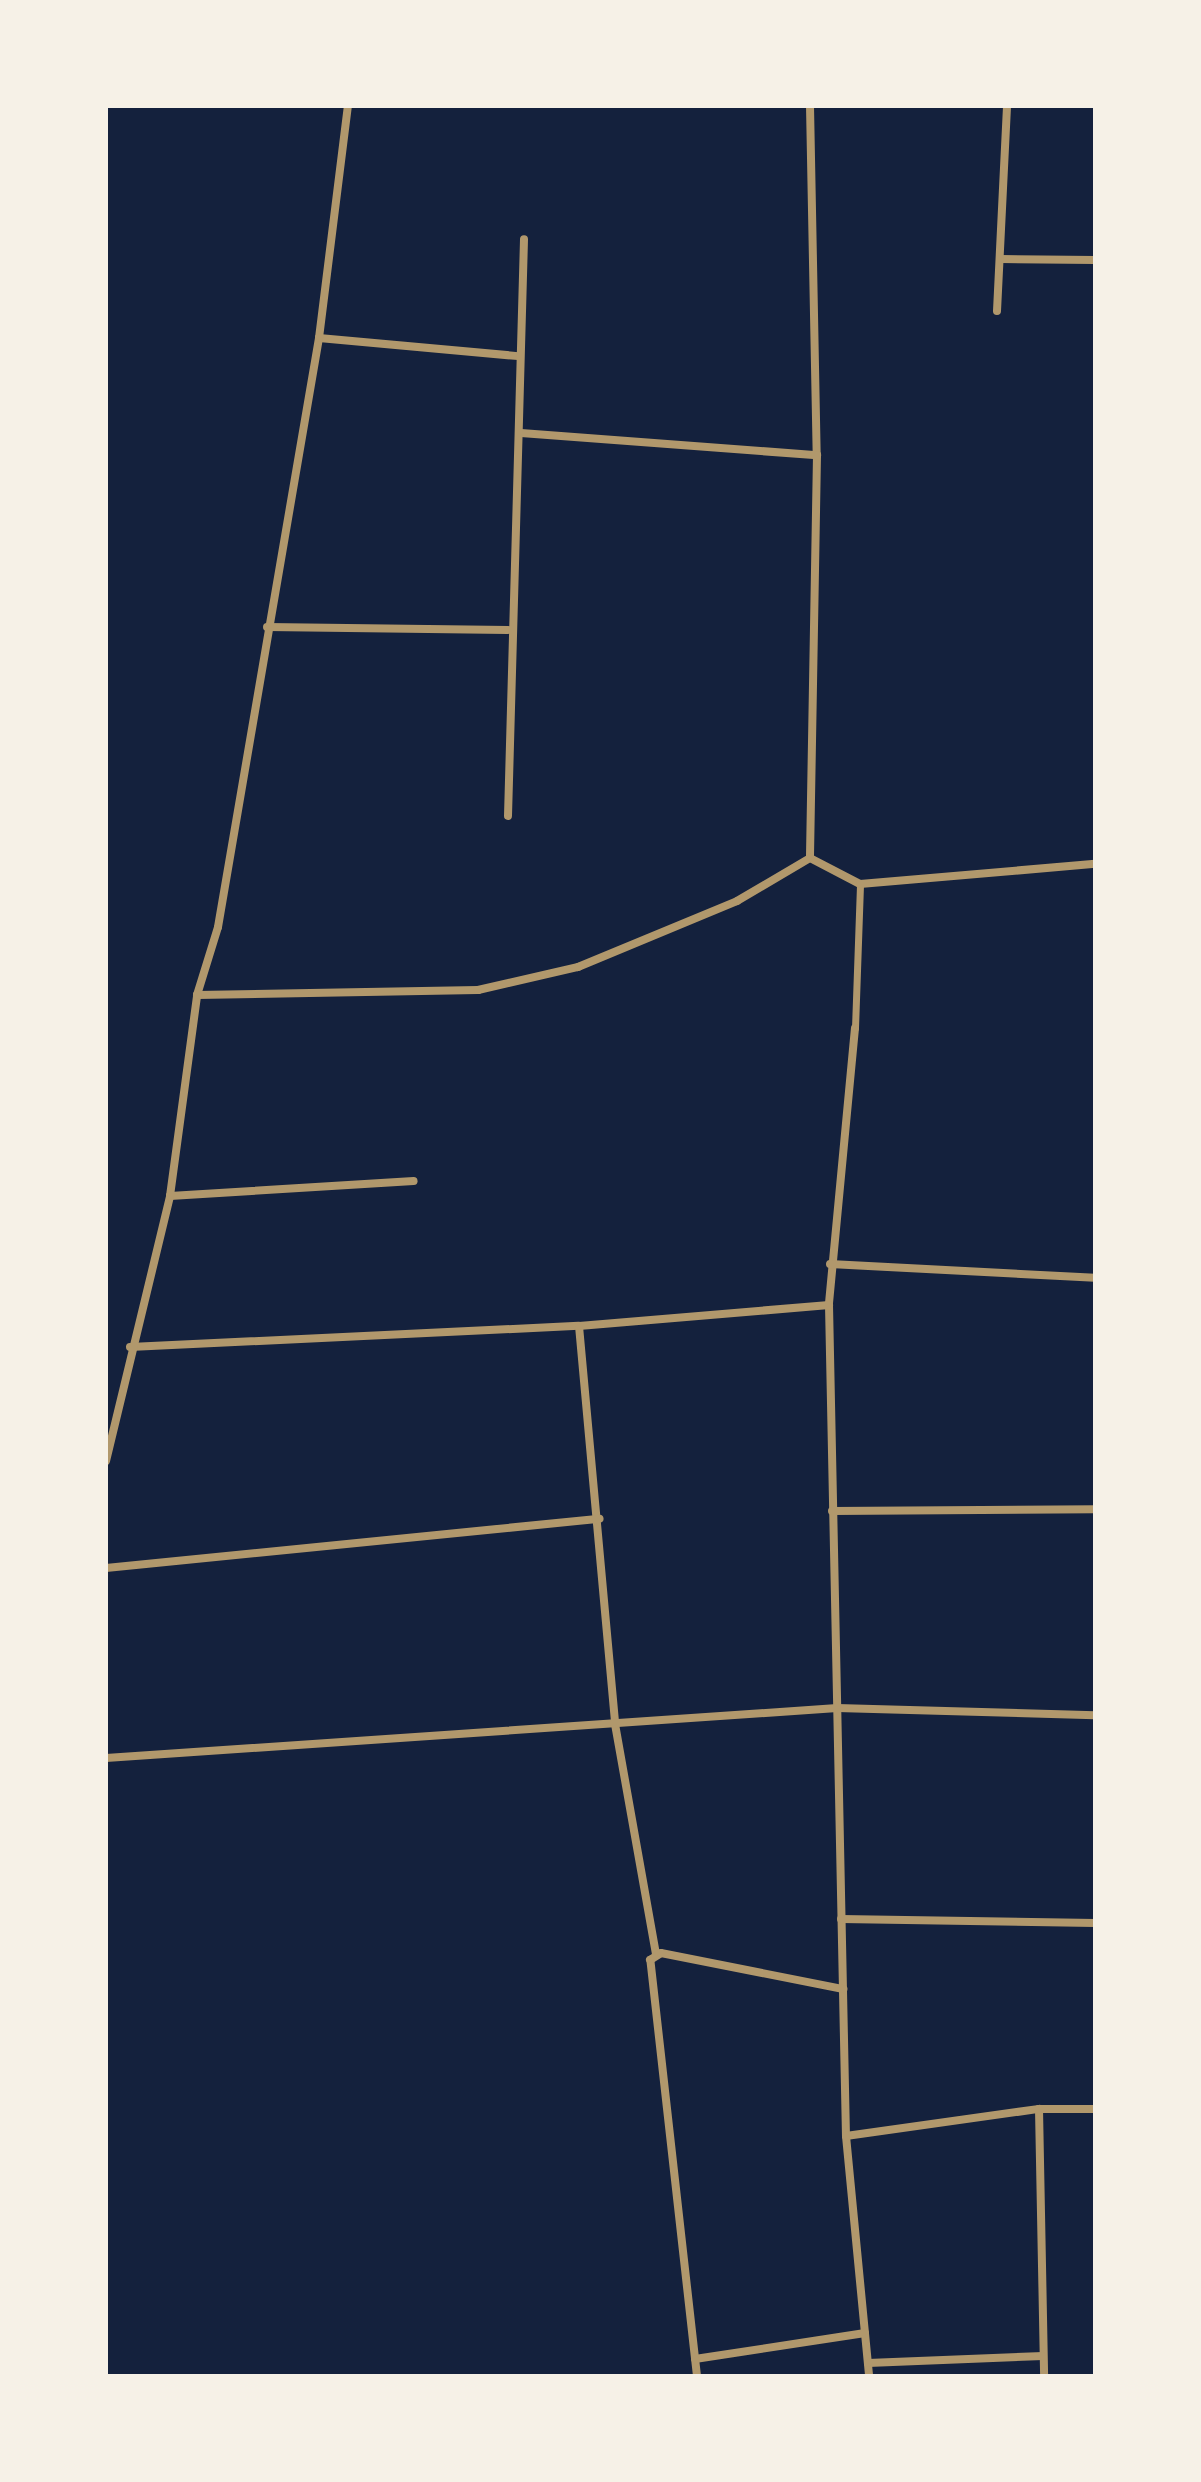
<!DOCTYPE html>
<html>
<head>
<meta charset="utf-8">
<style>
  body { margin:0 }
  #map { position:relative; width:1201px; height:2482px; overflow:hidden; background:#14213d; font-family:Rubik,sans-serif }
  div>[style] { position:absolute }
  .pedestrian>* { height:7px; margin:-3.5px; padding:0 3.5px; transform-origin:3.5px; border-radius:3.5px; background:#b1986c }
  .minor>* { height:8px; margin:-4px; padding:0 4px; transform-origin:4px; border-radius:4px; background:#b1986c }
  span { translate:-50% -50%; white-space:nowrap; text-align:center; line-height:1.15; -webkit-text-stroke:8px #f6f1e7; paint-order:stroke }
  .frame { position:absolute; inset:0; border:108px solid #f6f1e7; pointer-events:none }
</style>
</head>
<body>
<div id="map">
  <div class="pedestrian">
    <div style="left:855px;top:1028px;width:144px;rotate:-88deg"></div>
  </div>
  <div class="minor">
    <div style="left:810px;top:106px;width:349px;rotate:88.9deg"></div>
    <div style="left:817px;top:455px;width:403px;rotate:91deg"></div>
    <div style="left:1001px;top:259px;width:94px;rotate:0.6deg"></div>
    <div style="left:997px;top:311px;width:205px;rotate:-87.2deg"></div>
    <div style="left:319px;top:338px;width:200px;rotate:5.2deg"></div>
    <div style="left:521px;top:433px;width:297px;rotate:4.3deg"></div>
    <div style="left:267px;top:627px;width:241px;rotate:0.7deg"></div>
    <div style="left:508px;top:816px;width:577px;rotate:-88.41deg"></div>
    <div style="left:810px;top:858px;width:56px;rotate:27.5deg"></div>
    <div style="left:860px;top:884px;width:236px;rotate:-4.9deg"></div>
    <div style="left:197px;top:995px;width:281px;rotate:-1deg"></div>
    <div style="left:478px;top:990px;width:103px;rotate:-13deg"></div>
    <div style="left:578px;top:967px;width:172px;rotate:-22.5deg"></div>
    <div style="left:737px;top:901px;width:85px;rotate:-30.5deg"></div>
    <div style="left:855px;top:1028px;width:278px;rotate:95.4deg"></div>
    <div style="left:829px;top:1305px;width:831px;rotate:88.83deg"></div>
    <div style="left:846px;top:2136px;width:241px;rotate:84.5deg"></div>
    <div style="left:170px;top:1196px;width:244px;rotate:-3.5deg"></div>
    <div style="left:830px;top:1264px;width:265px;rotate:3deg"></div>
    <div style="left:579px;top:1326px;width:400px;rotate:84.8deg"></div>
    <div style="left:615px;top:1724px;width:235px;rotate:79.9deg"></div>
    <div style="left:130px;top:1347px;width:449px;rotate:-2.7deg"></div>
    <div style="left:579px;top:1326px;width:251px;rotate:-4.8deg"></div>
    <div style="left:106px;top:1461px;width:273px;rotate:-76.4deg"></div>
    <div style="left:170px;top:1196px;width:203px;rotate:-82.3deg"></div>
    <div style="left:197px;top:995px;width:71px;rotate:-72.8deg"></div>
    <div style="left:218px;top:927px;width:598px;rotate:-80.27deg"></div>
    <div style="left:319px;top:338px;width:234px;rotate:-82.9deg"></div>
    <div style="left:832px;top:1511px;width:263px;rotate:-0.4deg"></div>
    <div style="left:106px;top:1568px;width:496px;rotate:-5.7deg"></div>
    <div style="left:106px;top:1758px;width:733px;rotate:-3.91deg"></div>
    <div style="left:837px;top:1708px;width:258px;rotate:1.6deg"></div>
    <div style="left:841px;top:1919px;width:254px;rotate:0.9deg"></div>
    <div style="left:1039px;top:2109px;width:267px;rotate:88.9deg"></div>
    <div style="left:846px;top:2136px;width:195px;rotate:-8deg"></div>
    <div style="left:1039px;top:2109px;width:56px"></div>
    <div style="left:695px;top:2359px;width:172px;rotate:-8.7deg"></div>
    <div style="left:868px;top:2363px;width:175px;rotate:-2.3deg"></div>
    <div style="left:697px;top:2376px;width:419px;rotate:-96.4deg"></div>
    <div style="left:650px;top:1960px;width:13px;rotate:-32deg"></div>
    <div style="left:661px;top:1953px;width:186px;rotate:11.2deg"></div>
  </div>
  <div class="frame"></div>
</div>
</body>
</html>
